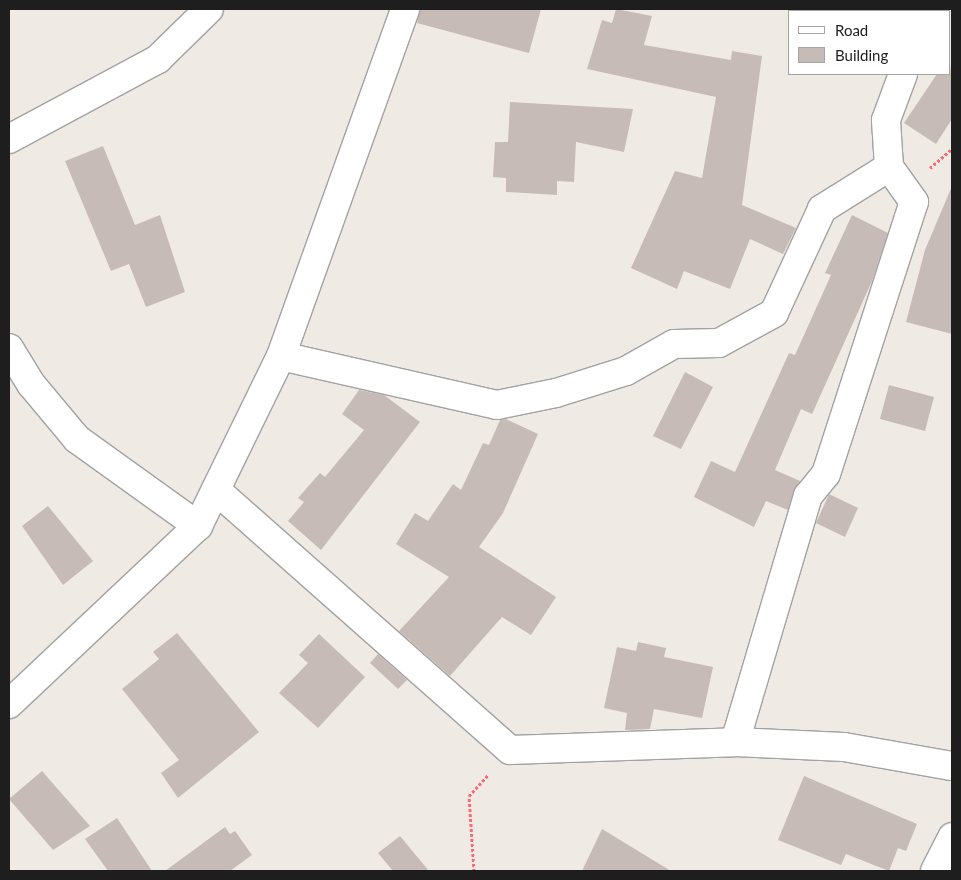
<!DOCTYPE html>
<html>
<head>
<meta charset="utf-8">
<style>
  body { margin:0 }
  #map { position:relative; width:961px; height:880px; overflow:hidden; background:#f0eae4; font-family:Lato,sans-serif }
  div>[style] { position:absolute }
  .building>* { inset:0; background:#c7bbb7 }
  .path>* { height:3px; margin-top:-1.5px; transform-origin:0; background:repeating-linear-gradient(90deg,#fd6872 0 2.5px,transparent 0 5px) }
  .roads { filter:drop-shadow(1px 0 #a2a2a2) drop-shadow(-1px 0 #a2a2a2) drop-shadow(0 1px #a2a2a2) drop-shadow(0 -1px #a2a2a2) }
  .minor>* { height:28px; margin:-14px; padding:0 14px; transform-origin:14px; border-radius:14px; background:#fff }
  span { translate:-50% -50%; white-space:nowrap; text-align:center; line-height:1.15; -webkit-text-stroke:5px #fff; paint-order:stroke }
  .frame { position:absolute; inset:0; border:10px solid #1e1e1e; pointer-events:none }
  .legend { position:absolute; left:788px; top:10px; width:162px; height:65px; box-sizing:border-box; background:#fff; border:1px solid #a5a5a5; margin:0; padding:6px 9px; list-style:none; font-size:15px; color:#1e1e1e }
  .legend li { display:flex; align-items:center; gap:10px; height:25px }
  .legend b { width:25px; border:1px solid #a5a5a5 }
</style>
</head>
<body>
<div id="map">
  <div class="building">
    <div style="clip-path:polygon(420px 9px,541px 9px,529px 53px,417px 23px)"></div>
    <div style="clip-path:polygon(616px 9px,652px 16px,644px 45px,731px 60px,732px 51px,762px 56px,742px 205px,796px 228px,783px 254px,750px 239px,730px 289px,684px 271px,677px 289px,631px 268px,675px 171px,702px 178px,716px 97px,587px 69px,602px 20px,612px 23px)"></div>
    <div style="clip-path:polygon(952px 51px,952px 119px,936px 144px,904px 123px,937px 74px,950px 74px)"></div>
    <div style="clip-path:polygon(510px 102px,633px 109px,624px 152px,576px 142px,574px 182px,557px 181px,557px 195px,506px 192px,506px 178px,493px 177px,495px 142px,508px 142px)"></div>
    <div style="clip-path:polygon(103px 146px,135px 225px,160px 215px,185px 292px,146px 307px,129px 264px,111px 271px,65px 161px)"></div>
    <div style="clip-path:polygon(952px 186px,952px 334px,906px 322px,925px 250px)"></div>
    <div style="clip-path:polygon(852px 215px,888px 233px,872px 281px,812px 414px,801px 409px,775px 470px,800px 481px,788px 510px,766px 501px,754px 527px,694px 497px,711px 461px,735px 472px,789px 353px,795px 355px,831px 275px,825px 273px)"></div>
    <div style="clip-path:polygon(685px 372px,713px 387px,681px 449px,653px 436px)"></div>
    <div style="clip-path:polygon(889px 385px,934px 397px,925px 431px,880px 419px)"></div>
    <div style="clip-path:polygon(359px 390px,384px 395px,420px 422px,321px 550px,288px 521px,304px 502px,298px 498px,320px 473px,325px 477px,364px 430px,342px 414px)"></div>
    <div style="clip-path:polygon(506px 419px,538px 434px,503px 513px,479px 547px,556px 597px,531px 635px,502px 617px,450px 676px,399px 631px,449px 577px,396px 544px,415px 513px,428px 521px,453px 484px,461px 490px,483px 443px,489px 445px,500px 420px)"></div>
    <div style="clip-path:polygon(829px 494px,858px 508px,845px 537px,816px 523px)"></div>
    <div style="clip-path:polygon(48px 506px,93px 561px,63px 585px,22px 526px)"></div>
    <div style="clip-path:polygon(177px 633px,259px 732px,178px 798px,161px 773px,179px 760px,122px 689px,159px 659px,153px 652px)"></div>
    <div style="clip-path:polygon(319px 634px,365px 677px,318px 728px,279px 693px,308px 663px,299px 655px)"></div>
    <div style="clip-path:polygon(638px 642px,666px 648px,664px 657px,713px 667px,702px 718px,654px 709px,650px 729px,625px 730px,627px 713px,604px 708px,617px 647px,636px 651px)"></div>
    <div style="clip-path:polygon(378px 654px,407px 680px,398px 689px,370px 663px)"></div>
    <div style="clip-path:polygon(42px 771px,90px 826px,53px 850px,9px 799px)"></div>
    <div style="clip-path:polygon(804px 776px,917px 824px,906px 851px,898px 848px,889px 871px,846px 854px,841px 865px,778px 840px)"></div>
    <div style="clip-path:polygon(117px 818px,152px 871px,108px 871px,85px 839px)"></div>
    <div style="clip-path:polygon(225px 827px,230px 834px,235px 831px,252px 855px,230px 871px,165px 871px)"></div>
    <div style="clip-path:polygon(602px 829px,671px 871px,582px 871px)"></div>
    <div style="clip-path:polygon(400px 836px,429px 871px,393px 871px,378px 853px)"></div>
  </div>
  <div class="path">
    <div style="left:930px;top:168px;width:29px;rotate:-41deg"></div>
    <div style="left:474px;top:871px;width:75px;rotate:-93.8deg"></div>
    <div style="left:469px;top:796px;width:28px;rotate:-48deg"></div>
  </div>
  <div class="roads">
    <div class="minor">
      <div style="left:816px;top:9px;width:15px;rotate:8deg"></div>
      <div style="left:9px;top:139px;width:169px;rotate:-28.2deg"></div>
      <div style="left:158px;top:59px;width:71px;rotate:-44.4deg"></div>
      <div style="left:9px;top:348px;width:42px;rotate:58.6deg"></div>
      <div style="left:31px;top:384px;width:72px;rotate:50.1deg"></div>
      <div style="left:77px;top:439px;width:149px;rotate:35.7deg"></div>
      <div style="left:281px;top:356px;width:221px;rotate:12.8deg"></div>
      <div style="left:497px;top:405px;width:60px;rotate:-11.5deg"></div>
      <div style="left:556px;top:393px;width:73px;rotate:-17.4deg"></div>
      <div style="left:626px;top:371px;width:55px;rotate:-29.4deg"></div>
      <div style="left:674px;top:344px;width:45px;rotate:-1.3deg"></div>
      <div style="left:719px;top:343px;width:63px;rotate:-28.6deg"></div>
      <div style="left:774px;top:313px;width:115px;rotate:-65.2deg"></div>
      <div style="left:822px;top:209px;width:79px;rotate:-32.1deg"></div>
      <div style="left:216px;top:490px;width:392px;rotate:41.5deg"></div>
      <div style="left:510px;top:750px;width:225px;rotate:-2deg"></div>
      <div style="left:735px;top:742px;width:109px;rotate:2.6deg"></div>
      <div style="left:844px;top:747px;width:110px;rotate:10deg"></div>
      <div style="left:9px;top:704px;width:260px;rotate:-43.3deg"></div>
      <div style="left:198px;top:526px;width:189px;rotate:-64deg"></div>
      <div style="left:281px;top:356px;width:368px;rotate:-70.3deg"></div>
      <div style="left:735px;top:742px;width:257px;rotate:-73.5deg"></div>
      <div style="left:808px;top:496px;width:28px;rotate:-51deg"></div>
      <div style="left:826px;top:474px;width:286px;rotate:-72.1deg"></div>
      <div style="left:914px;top:202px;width:43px;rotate:-125.5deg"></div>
      <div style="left:889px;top:167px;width:47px;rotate:-93.7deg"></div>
      <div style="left:886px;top:120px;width:49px;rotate:-69.7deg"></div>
      <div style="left:935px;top:871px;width:38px;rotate:-63deg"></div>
    </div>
  </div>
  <div class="frame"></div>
  <ul class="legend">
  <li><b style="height:6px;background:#fff"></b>Road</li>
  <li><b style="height:14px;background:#c7bbb7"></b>Building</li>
  </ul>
</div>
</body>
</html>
